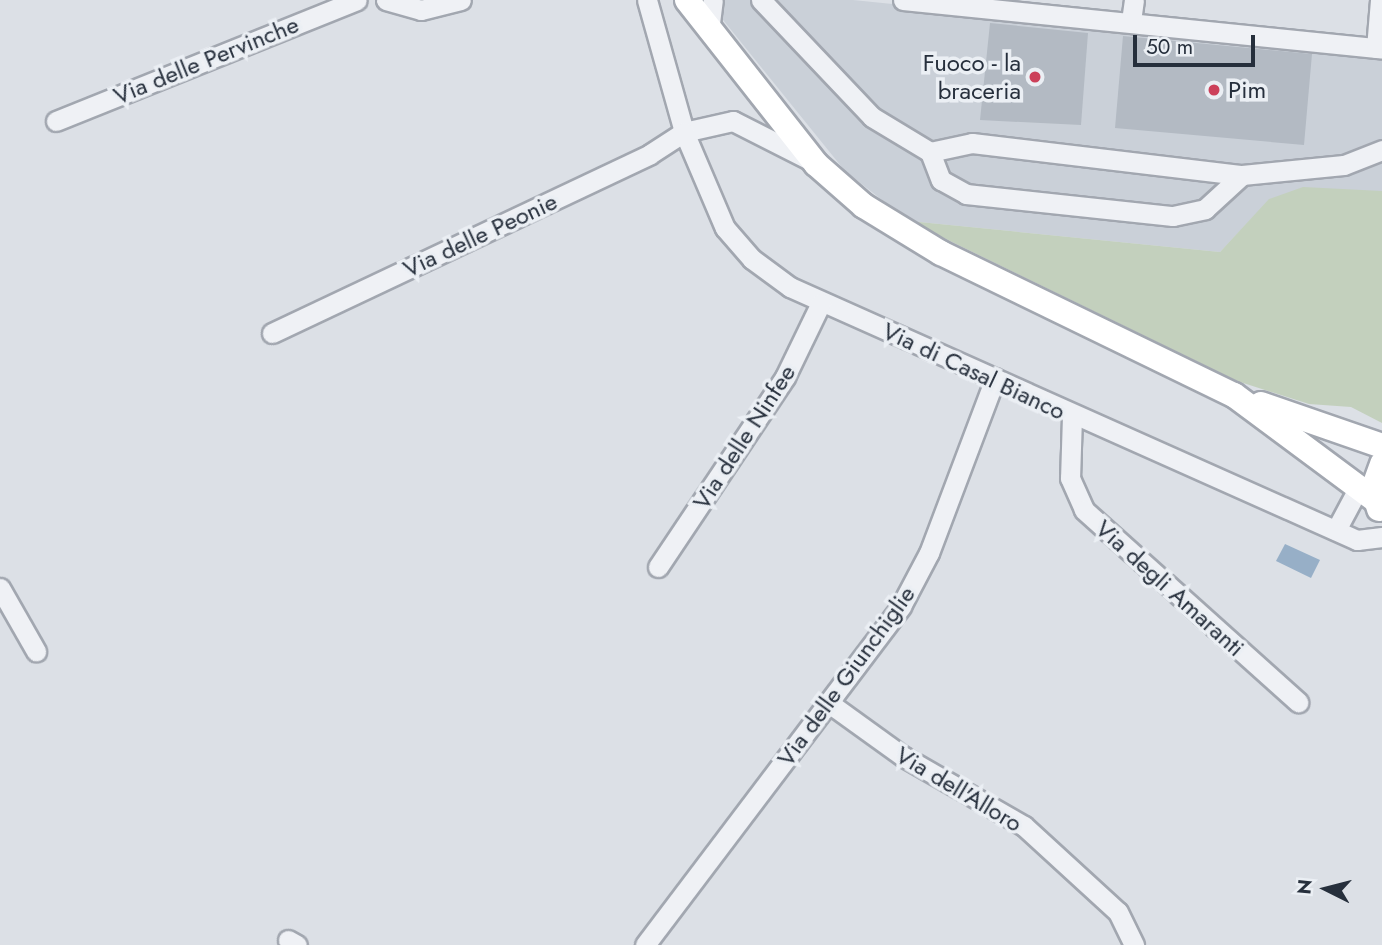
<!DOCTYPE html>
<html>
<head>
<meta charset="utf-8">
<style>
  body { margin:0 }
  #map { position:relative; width:1382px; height:945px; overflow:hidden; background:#dce0e6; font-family:Jost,sans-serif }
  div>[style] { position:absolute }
  .built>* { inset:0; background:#cad0d8 }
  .green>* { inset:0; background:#c3d0bd }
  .water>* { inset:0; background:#97afc7 }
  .building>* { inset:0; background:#b3bac3 }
  .roads { filter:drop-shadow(2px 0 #a2a7b0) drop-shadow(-2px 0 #a2a7b0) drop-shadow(0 2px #a2a7b0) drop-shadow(0 -2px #a2a7b0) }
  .minor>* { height:19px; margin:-9.5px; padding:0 9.5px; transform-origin:9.5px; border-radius:9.5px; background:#eff1f5 }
  .major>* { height:24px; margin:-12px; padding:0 12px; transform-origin:12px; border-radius:12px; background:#fff }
  .dots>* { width:19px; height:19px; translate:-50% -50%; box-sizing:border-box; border:4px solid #ebeff4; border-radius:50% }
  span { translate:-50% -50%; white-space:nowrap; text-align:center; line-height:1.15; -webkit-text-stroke:7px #ebeff4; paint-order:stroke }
  .street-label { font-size:24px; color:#262f3c }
  .poi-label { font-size:24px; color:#262f3c }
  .right { translate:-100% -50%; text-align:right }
  .left { translate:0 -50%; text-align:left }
  .north { position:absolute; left:1291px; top:854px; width:70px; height:70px; -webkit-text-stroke:5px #ebeff4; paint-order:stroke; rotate:276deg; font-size:19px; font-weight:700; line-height:28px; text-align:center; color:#262f3c }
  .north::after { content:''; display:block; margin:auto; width:24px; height:32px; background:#262f3c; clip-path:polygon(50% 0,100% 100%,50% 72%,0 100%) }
  .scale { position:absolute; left:1133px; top:35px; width:122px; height:32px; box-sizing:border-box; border:4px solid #262f3c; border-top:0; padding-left:9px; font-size:21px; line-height:24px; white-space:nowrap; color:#262f3c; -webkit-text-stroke:5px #ebeff4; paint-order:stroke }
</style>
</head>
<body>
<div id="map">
  <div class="built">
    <div style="clip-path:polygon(707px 0,853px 0,1382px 54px,1382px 191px,1270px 199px,1220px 252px,909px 221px,845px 171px)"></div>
  </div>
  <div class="green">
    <div style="clip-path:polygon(1303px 187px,1382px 191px,1382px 423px,1351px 407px,1309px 404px,1237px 381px,909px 221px,1220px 252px,1269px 199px)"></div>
  </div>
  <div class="water">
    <div style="clip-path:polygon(1285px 544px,1320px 560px,1311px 578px,1276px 561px)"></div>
  </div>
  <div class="building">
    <div style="clip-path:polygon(990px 23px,1088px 33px,1081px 125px,980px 120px)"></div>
    <div style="clip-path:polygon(1123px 36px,1312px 54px,1304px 145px,1115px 128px)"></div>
  </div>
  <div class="roads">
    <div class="minor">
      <div style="left:386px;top:0;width:36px;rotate:16deg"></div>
      <div style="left:421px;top:10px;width:41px;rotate:-14deg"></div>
      <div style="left:647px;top:0;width:137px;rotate:74.3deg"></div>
      <div style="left:684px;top:132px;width:50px;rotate:-12.7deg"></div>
      <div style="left:733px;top:121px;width:84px;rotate:26.9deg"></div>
      <div style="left:761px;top:0;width:161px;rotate:46.5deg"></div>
      <div style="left:872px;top:117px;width:68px;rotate:31.1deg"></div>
      <div style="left:903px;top:0;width:481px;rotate:5.8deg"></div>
      <div style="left:1131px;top:21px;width:21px;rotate:-82deg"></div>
      <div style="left:709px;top:31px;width:31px;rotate:-83deg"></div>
      <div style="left:1376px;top:48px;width:48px;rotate:-85.2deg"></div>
      <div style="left:56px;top:121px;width:324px;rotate:-21.9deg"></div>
      <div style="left:930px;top:152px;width:43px;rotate:-12.1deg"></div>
      <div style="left:972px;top:143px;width:272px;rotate:6.8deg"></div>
      <div style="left:1242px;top:175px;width:102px;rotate:-5.6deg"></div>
      <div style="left:1344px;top:165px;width:41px;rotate:-21.5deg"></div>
      <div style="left:930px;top:152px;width:30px;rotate:69deg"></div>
      <div style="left:941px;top:180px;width:29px;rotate:29deg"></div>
      <div style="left:966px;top:194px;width:208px;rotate:6.1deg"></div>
      <div style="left:1173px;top:216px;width:33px;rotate:-12deg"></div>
      <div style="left:1205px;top:209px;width:50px;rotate:-42.6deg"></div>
      <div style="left:272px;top:333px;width:418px;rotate:-25.3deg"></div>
      <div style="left:650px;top:154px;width:40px;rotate:-32.9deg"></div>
      <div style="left:684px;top:132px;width:104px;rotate:66.9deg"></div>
      <div style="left:725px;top:228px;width:41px;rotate:48.9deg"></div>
      <div style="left:752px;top:259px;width:47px;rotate:36.4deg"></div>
      <div style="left:790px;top:287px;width:621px;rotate:24.05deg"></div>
      <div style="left:1357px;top:540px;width:25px;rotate:-7deg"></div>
      <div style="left:1072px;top:416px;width:62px;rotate:91.8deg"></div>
      <div style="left:1070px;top:478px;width:35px;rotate:66deg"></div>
      <div style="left:1084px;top:510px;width:288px;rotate:41.9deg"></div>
      <div style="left:1336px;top:530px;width:49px;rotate:-61.9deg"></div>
      <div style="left:658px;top:567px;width:229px;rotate:-56.2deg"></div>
      <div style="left:785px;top:377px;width:82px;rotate:-64.1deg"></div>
      <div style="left:0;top:588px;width:73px;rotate:60.3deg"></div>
      <div style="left:829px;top:703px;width:92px;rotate:35.8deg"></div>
      <div style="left:904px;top:757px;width:138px;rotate:29.9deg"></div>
      <div style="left:1024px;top:826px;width:127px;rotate:42.5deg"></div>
      <div style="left:1118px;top:912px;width:37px;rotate:64deg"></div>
      <div style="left:288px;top:940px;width:10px;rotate:29deg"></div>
      <div style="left:645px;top:945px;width:425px;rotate:-52.9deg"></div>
      <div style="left:901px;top:606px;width:60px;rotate:-62.2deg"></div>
      <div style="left:929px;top:553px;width:187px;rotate:-69.3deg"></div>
    </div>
    <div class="major">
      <div style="left:687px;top:0;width:209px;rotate:51.8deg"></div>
      <div style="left:816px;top:164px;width:64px;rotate:41.2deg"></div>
      <div style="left:864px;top:206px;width:90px;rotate:31.4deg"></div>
      <div style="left:941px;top:253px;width:326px;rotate:25.9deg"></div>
      <div style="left:1234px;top:395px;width:174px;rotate:36.6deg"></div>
      <div style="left:1261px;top:404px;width:128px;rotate:19.1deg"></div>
      <div style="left:1379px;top:509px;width:21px;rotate:-107deg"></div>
      <div style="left:1373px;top:489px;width:27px;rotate:-70deg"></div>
    </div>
  </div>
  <div class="dots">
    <div style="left:1035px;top:77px;background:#cc405a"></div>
    <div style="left:1214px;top:90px;background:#cc405a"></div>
  </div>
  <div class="street-label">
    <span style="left:206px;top:60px;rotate:-22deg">Via delle Pervinche</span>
    <span style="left:480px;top:235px;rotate:-25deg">Via delle Peonie</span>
    <span style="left:974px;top:371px;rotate:25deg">Via di Casal Bianco</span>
    <span style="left:744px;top:437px;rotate:-57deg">Via delle Ninfee</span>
    <span style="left:1170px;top:588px;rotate:42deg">Via degli Amaranti</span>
    <span style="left:846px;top:676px;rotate:-54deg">Via delle Giunchiglie</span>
    <span style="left:959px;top:789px;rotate:31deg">Via dell'Alloro</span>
  </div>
  <div class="poi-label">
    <span class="right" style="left:1021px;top:77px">Fuoco - la<br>braceria</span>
    <span class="left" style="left:1228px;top:90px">Pim</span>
  </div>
  <div class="north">N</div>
  <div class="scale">50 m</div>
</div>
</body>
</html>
